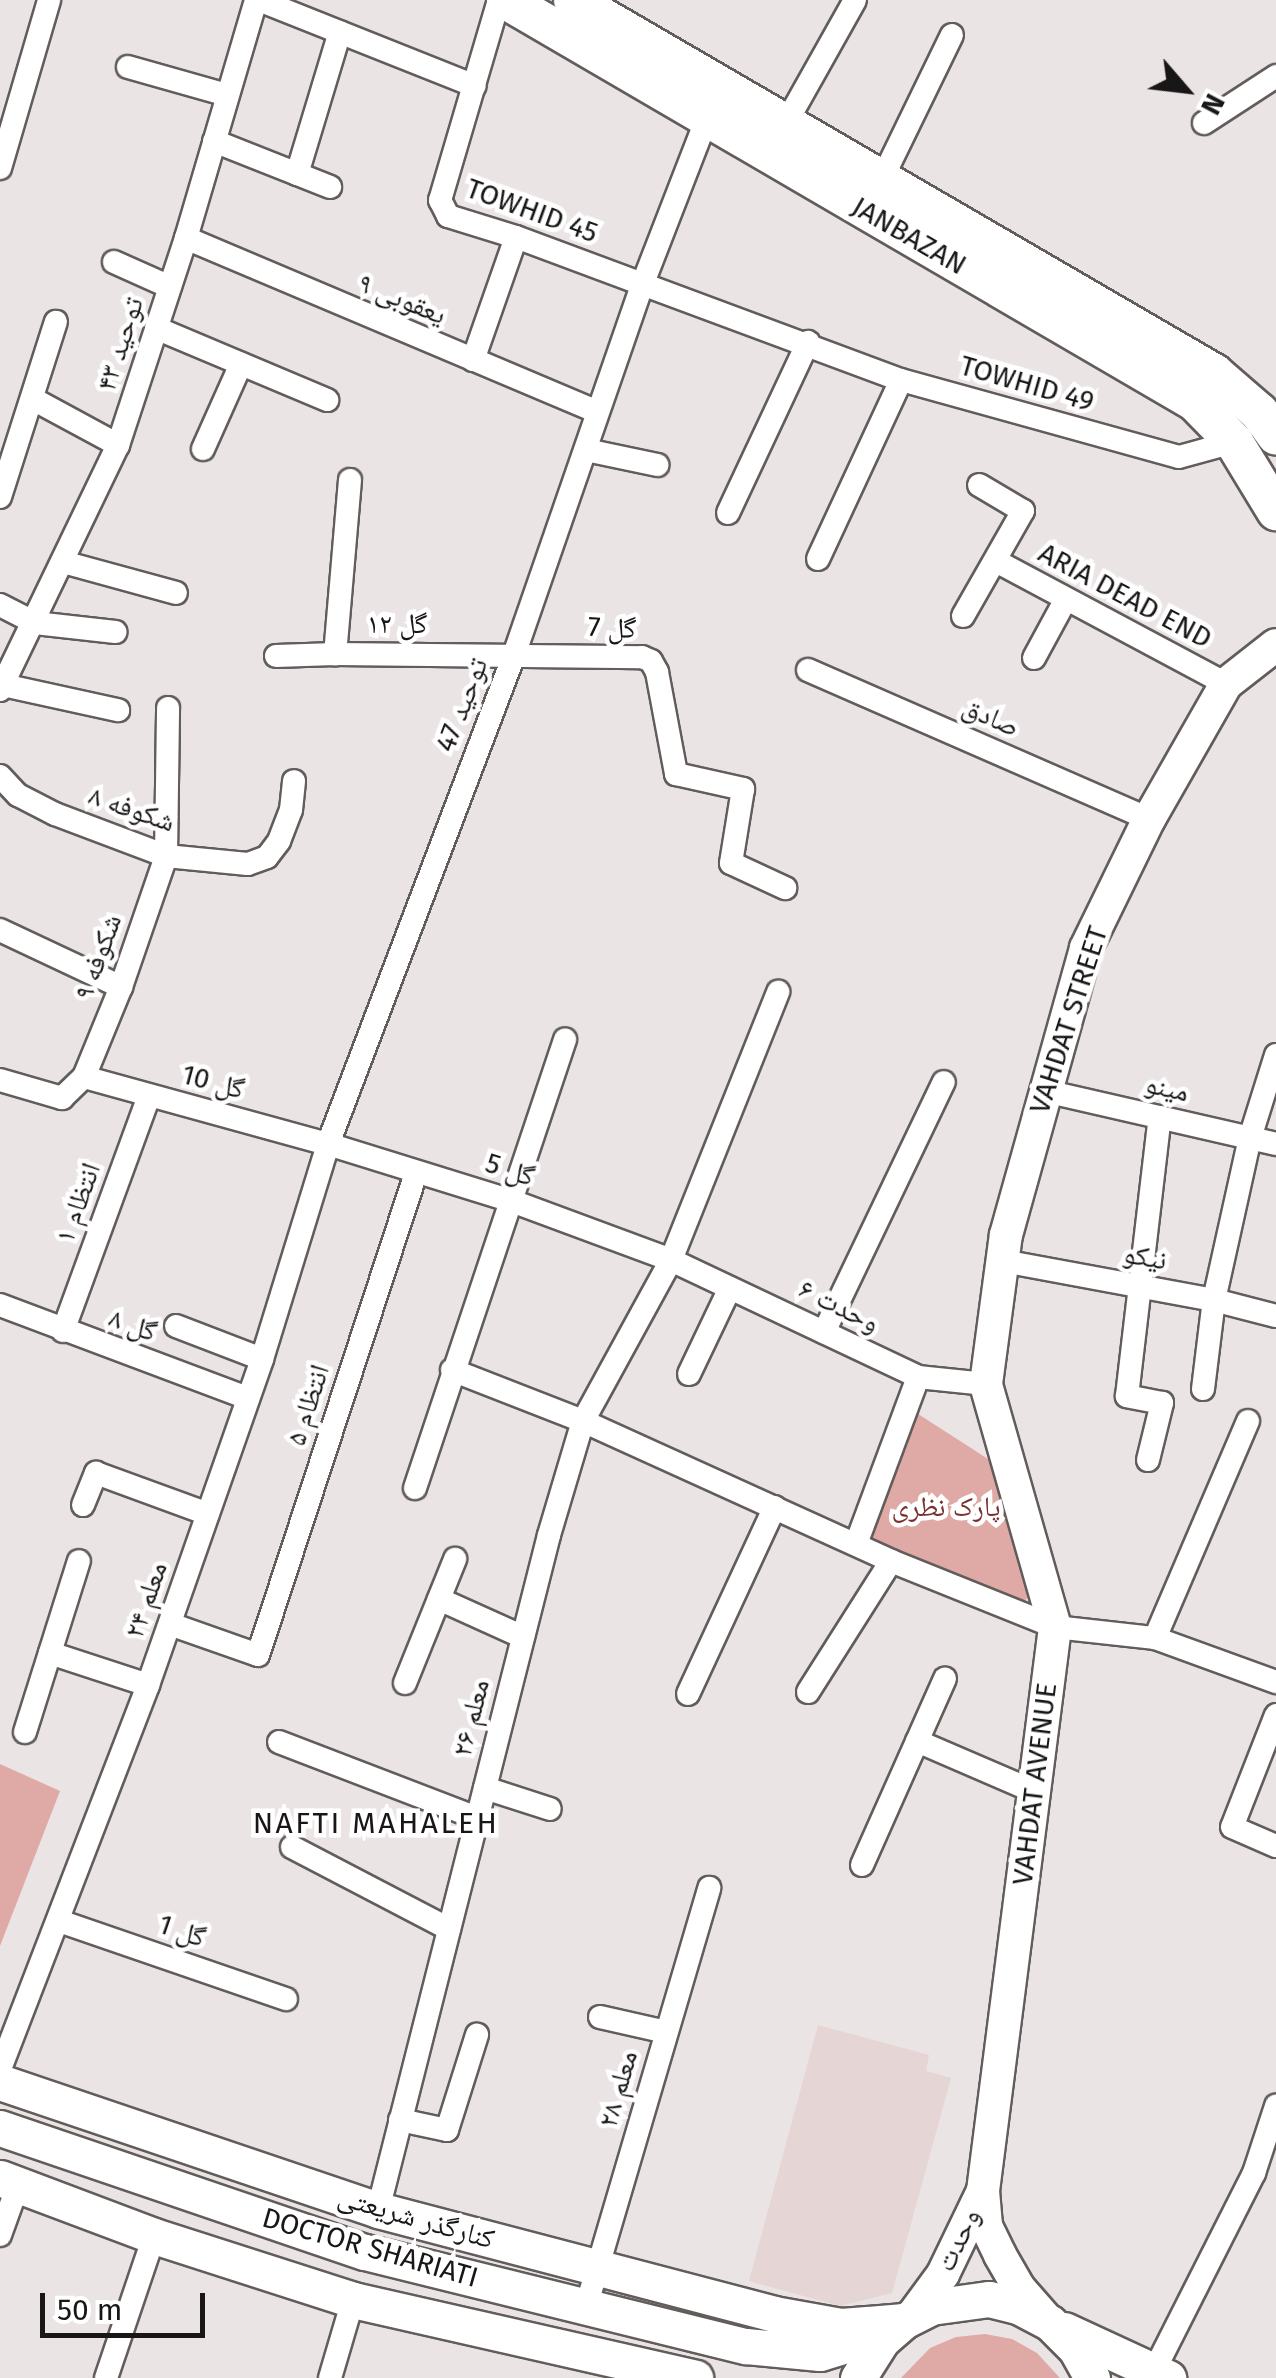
<!DOCTYPE html>
<html>
<head>
<meta charset="utf-8">
<style>
  body { margin:0 }
  #map { position:relative; width:1276px; height:2378px; overflow:hidden; background:#ebe4e4; font-family:"Fira Sans","Noto Naskh Arabic",sans-serif }
  div>[style] { position:absolute }
  .built>* { inset:0; background:#e5d5d4 }
  .green>* { inset:0; background:#dfa9a6 }
  .roads { filter:drop-shadow(2px 0 #625c5b) drop-shadow(-2px 0 #625c5b) drop-shadow(0 2px #625c5b) drop-shadow(0 -2px #625c5b) }
  .minor>* { height:22px; margin:-11px; padding:0 11px; transform-origin:11px; border-radius:11px; background:#fff }
  .secondary>* { height:32px; margin:-16px; padding:0 16px; transform-origin:16px; border-radius:16px; background:#fff }
  .primary>* { height:35px; margin:-17.5px; padding:0 17.5px; transform-origin:17.5px; border-radius:17.5px; background:#fff }
  .trunk>* { height:38px; margin:-19px; padding:0 19px; transform-origin:19px; border-radius:19px; background:#fff }
  span { translate:-50% -50%; white-space:nowrap; text-align:center; line-height:1.15; -webkit-text-stroke:9px #fff; paint-order:stroke }
  .street-label { font-size:28px; color:#181616 }
  .park-label { font-size:28px; color:#7b3030 }
  .neighbourhood-label { font-size:30px; color:#181616; letter-spacing:2.5px }
  .north { position:absolute; left:1136px; top:40px; width:100px; height:100px; -webkit-text-stroke:8px #fff; paint-order:stroke; rotate:118deg; font-size:28px; font-weight:700; line-height:40px; text-align:center; color:#181616 }
  .north::after { content:''; display:block; margin:auto; width:35px; height:45px; background:#181616; clip-path:polygon(50% 0,100% 100%,50% 72%,0 100%) }
  .scale { position:absolute; left:40px; top:2293px; width:165px; height:45px; box-sizing:border-box; border:5px solid #181616; border-top:0; padding-left:12px; font-size:30px; line-height:35px; white-space:nowrap; color:#181616; -webkit-text-stroke:8px #fff; paint-order:stroke }
</style>
</head>
<body>
<div id="map">
  <div class="built">
    <div style="clip-path:polygon(818px 2025px,929px 2055px,926px 2071px,951px 2078px,892px 2293px,840px 2306px,749px 2281px)"></div>
  </div>
  <div class="green">
    <div style="clip-path:polygon(915px 1412px,1002px 1468px,1029px 1596px,1022px 1604px,866px 1541px)"></div>
    <div style="clip-path:polygon(0 1764px,60px 1791px,0 1946px)"></div>
    <div style="clip-path:polygon(985px 2334px,1012px 2339px,1037px 2353px,1060px 2378px,901px 2378px,930px 2348px,956px 2337px)"></div>
  </div>
  <div class="roads">
    <div class="minor">
      <div style="left:259px;top:0;width:232px;rotate:21.7deg"></div>
      <div style="left:499px;top:0;width:209px;rotate:106.4deg"></div>
      <div style="left:440px;top:200px;width:18px;rotate:63deg"></div>
      <div style="left:448px;top:216px;width:71px;rotate:17.2deg"></div>
      <div style="left:516px;top:237px;width:411px;rotate:20.4deg"></div>
      <div style="left:901px;top:380px;width:288px;rotate:15.5deg"></div>
      <div style="left:1179px;top:457px;width:57px;rotate:-15.3deg"></div>
      <div style="left:128px;top:67px;width:103px;rotate:15.8deg"></div>
      <div style="left:786px;top:123px;width:141px;rotate:-60.7deg"></div>
      <div style="left:1204px;top:123px;width:86px;rotate:-33.1deg"></div>
      <div style="left:214px;top:141px;width:125px;rotate:21.6deg"></div>
      <div style="left:0;top:168px;width:175px;rotate:-73.7deg"></div>
      <div style="left:297px;top:174px;width:148px;rotate:-73.2deg"></div>
      <div style="left:882px;top:179px;width:160px;rotate:-64.1deg"></div>
      <div style="left:186px;top:238px;width:446px;rotate:22.9deg"></div>
      <div style="left:114px;top:262px;width:61px;rotate:24.1deg"></div>
      <div style="left:156px;top:328px;width:186px;rotate:22.8deg"></div>
      <div style="left:473px;top:360px;width:130px;rotate:-70.7deg"></div>
      <div style="left:33px;top:399px;width:97px;rotate:28.4deg"></div>
      <div style="left:203px;top:449px;width:93px;rotate:-65.9deg"></div>
      <div style="left:586px;top:450px;width:73px;rotate:11.9deg"></div>
      <div style="left:350px;top:480px;width:175px;rotate:94.9deg"></div>
      <div style="left:335px;top:654px;width:307px;rotate:0.6deg"></div>
      <div style="left:642px;top:657px;width:10px;rotate:24deg"></div>
      <div style="left:651px;top:661px;width:13px;rotate:61deg"></div>
      <div style="left:657px;top:672px;width:104px;rotate:79.4deg"></div>
      <div style="left:676px;top:774px;width:69px;rotate:12.6deg"></div>
      <div style="left:743px;top:789px;width:75px;rotate:99.2deg"></div>
      <div style="left:731px;top:863px;width:60px;rotate:24.8deg"></div>
      <div style="left:0;top:497px;width:184px;rotate:-72.3deg"></div>
      <div style="left:728px;top:513px;width:189px;rotate:-64.9deg"></div>
      <div style="left:818px;top:559px;width:197px;rotate:-65.1deg"></div>
      <div style="left:996px;top:561px;width:261px;rotate:28.1deg"></div>
      <div style="left:63px;top:562px;width:117px;rotate:15.3deg"></div>
      <div style="left:0;top:605px;width:39px;rotate:27deg"></div>
      <div style="left:35px;top:623px;width:81px;rotate:6.4deg"></div>
      <div style="left:963px;top:616px;width:121px;rotate:-60.3deg"></div>
      <div style="left:1023px;top:511px;width:51px;rotate:-149.4deg"></div>
      <div style="left:276px;top:656px;width:59px;rotate:-1.9deg"></div>
      <div style="left:1034px;top:658px;width:67px;rotate:-61.5deg"></div>
      <div style="left:808px;top:670px;width:372px;rotate:23.6deg"></div>
      <div style="left:3px;top:685px;width:118px;rotate:12.3deg"></div>
      <div style="left:0;top:690px;width:272px;rotate:-64.3deg"></div>
      <div style="left:118px;top:445px;width:218px;rotate:-71.8deg"></div>
      <div style="left:186px;top:238px;width:248px;rotate:-73.6deg"></div>
      <div style="left:0;top:776px;width:26px;rotate:47deg"></div>
      <div style="left:18px;top:795px;width:42px;rotate:27.2deg"></div>
      <div style="left:55px;top:814px;width:119px;rotate:20.7deg"></div>
      <div style="left:166px;top:856px;width:82px;rotate:5.6deg"></div>
      <div style="left:248px;top:864px;width:20px;rotate:-20deg"></div>
      <div style="left:267px;top:857px;width:20px;rotate:-53deg"></div>
      <div style="left:279px;top:841px;width:33px;rotate:-69deg"></div>
      <div style="left:291px;top:810px;width:29px;rotate:-84deg"></div>
      <div style="left:0;top:930px;width:134px;rotate:25.2deg"></div>
      <div style="left:84px;top:1077px;width:253px;rotate:15.4deg"></div>
      <div style="left:328px;top:1144px;width:189px;rotate:17.2deg"></div>
      <div style="left:509px;top:1200px;width:173px;rotate:20.3deg"></div>
      <div style="left:671px;top:1260px;width:273px;rotate:25.3deg"></div>
      <div style="left:918px;top:1377px;width:68px;rotate:5.9deg"></div>
      <div style="left:0;top:1080px;width:65px;rotate:16.2deg"></div>
      <div style="left:62px;top:1098px;width:30px;rotate:-44deg"></div>
      <div style="left:84px;top:1077px;width:97px;rotate:-67.7deg"></div>
      <div style="left:121px;top:987px;width:139px;rotate:-71deg"></div>
      <div style="left:166px;top:856px;width:148px;rotate:-89.2deg"></div>
      <div style="left:1045px;top:1091px;width:237px;rotate:12.9deg"></div>
      <div style="left:1003px;top:1261px;width:215px;rotate:10.5deg"></div>
      <div style="left:1214px;top:1300px;width:64px;rotate:14.5deg"></div>
      <div style="left:0;top:1305px;width:265px;rotate:20.6deg"></div>
      <div style="left:176px;top:1326px;width:92px;rotate:21deg"></div>
      <div style="left:63px;top:1331px;width:250px;rotate:-69.9deg"></div>
      <div style="left:824px;top:1332px;width:277px;rotate:-64.4deg"></div>
      <div style="left:452px;top:1370px;width:141px;rotate:21.3deg"></div>
      <div style="left:583px;top:1421px;width:338px;rotate:24.4deg"></div>
      <div style="left:891px;top:1561px;width:177px;rotate:21.9deg"></div>
      <div style="left:1055px;top:1627px;width:101px;rotate:6.3deg"></div>
      <div style="left:1155px;top:1638px;width:129px;rotate:20deg"></div>
      <div style="left:689px;top:1374px;width:95px;rotate:-64.5deg"></div>
      <div style="left:1203px;top:1389px;width:90px;rotate:-83deg"></div>
      <div style="left:1214px;top:1300px;width:166px;rotate:-77.5deg"></div>
      <div style="left:1250px;top:1138px;width:87px;rotate:-72.6deg"></div>
      <div style="left:1148px;top:1460px;width:59px;rotate:-76.2deg"></div>
      <div style="left:1162px;top:1403px;width:36px;rotate:-169deg"></div>
      <div style="left:1127px;top:1396px;width:281px;rotate:-83.3deg"></div>
      <div style="left:415px;top:1488px;width:473px;rotate:-71.5deg"></div>
      <div style="left:83px;top:1505px;width:35px;rotate:-68deg"></div>
      <div style="left:96px;top:1473px;width:119px;rotate:20.1deg"></div>
      <div style="left:856px;top:1544px;width:178px;rotate:-69.6deg"></div>
      <div style="left:439px;top:1599px;width:92px;rotate:24.3deg"></div>
      <div style="left:170px;top:1624px;width:93px;rotate:19.4deg"></div>
      <div style="left:258px;top:1655px;width:507px;rotate:-71.85deg"></div>
      <div style="left:1155px;top:1638px;width:236px;rotate:-66.8deg"></div>
      <div style="left:50px;top:1653px;width:103px;rotate:18.1deg"></div>
      <div style="left:405px;top:1683px;width:134px;rotate:-68deg"></div>
      <div style="left:808px;top:1692px;width:155px;rotate:-57.6deg"></div>
      <div style="left:688px;top:1694px;width:206px;rotate:-65.1deg"></div>
      <div style="left:1276px;top:1715px;width:120px;rotate:111.4deg"></div>
      <div style="left:1232px;top:1827px;width:48px;rotate:23.4deg"></div>
      <div style="left:25px;top:1732px;width:179px;rotate:-72.5deg"></div>
      <div style="left:917px;top:1741px;width:126px;rotate:23.3deg"></div>
      <div style="left:279px;top:1742px;width:212px;rotate:21deg"></div>
      <div style="left:485px;top:1788px;width:68px;rotate:17.9deg"></div>
      <div style="left:292px;top:1847px;width:177px;rotate:27.6deg"></div>
      <div style="left:862px;top:1865px;width:204px;rotate:-66deg"></div>
      <div style="left:59px;top:1921px;width:240px;rotate:19deg"></div>
      <div style="left:600px;top:2017px;width:68px;rotate:12.8deg"></div>
      <div style="left:0;top:2069px;width:412px;rotate:-68.9deg"></div>
      <div style="left:148px;top:1685px;width:345px;rotate:-70.7deg"></div>
      <div style="left:262px;top:1359px;width:225px;rotate:-72.9deg"></div>
      <div style="left:328px;top:1144px;width:523px;rotate:-69.17deg"></div>
      <div style="left:514px;top:655px;width:394px;rotate:-70.9deg"></div>
      <div style="left:643px;top:283px;width:177px;rotate:-68.8deg"></div>
      <div style="left:400px;top:2120px;width:48px;rotate:12deg"></div>
      <div style="left:447px;top:2130px;width:100px;rotate:-72.5deg"></div>
      <div style="left:378px;top:2210px;width:696px;rotate:-75.78deg"></div>
      <div style="left:549px;top:1535px;width:119px;rotate:-73.4deg"></div>
      <div style="left:583px;top:1421px;width:183px;rotate:-61.3deg"></div>
      <div style="left:671px;top:1260px;width:289px;rotate:-68.2deg"></div>
      <div style="left:0;top:2235px;width:53px;rotate:-70.2deg"></div>
      <div style="left:586px;top:2307px;width:437px;rotate:-73.6deg"></div>
      <div style="left:1153px;top:2373px;width:224px;rotate:-63.2deg"></div>
      <div style="left:1254px;top:2173px;width:71px;rotate:-71.8deg"></div>
      <div style="left:106px;top:2378px;width:150px;rotate:-71.3deg"></div>
      <div style="left:330px;top:2378px;width:81px;rotate:-73.6deg"></div>
    </div>
    <div class="secondary">
      <div style="left:983px;top:2191px;width:569px;rotate:-82.72deg"></div>
      <div style="left:1055px;top:1627px;width:253px;rotate:-105.9deg"></div>
      <div style="left:986px;top:1384px;width:150px;rotate:-82.4deg"></div>
      <div style="left:1006px;top:1235px;width:298px;rotate:-74.4deg"></div>
      <div style="left:1086px;top:948px;width:144px;rotate:-64deg"></div>
      <div style="left:1149px;top:819px;width:155px;rotate:-60.3deg"></div>
      <div style="left:1226px;top:684px;width:63px;rotate:-38deg"></div>
      <div style="left:913px;top:2315px;width:51px;rotate:-53.8deg"></div>
      <div style="left:943px;top:2274px;width:92px;rotate:-64.3deg"></div>
      <div style="left:983px;top:2191px;width:35px;rotate:85deg"></div>
      <div style="left:986px;top:2226px;width:32px;rotate:64deg"></div>
      <div style="left:1000px;top:2255px;width:38px;rotate:60deg"></div>
      <div style="left:1019px;top:2288px;width:43px;rotate:48.8deg"></div>
    </div>
    <div class="primary">
      <div style="left:0;top:2082px;width:399px;rotate:18.7deg"></div>
      <div style="left:378px;top:2210px;width:409px;rotate:14.7deg"></div>
      <div style="left:774px;top:2314px;width:68px;rotate:10.2deg"></div>
      <div style="left:841px;top:2326px;width:63px;rotate:-4.5deg"></div>
      <div style="left:0;top:2128px;width:385px;rotate:18.8deg"></div>
      <div style="left:365px;top:2252px;width:392px;rotate:13.9deg"></div>
      <div style="left:746px;top:2346px;width:74px;rotate:5.4deg"></div>
      <div style="left:820px;top:2353px;width:66px;rotate:-16.8deg"></div>
      <div style="left:0;top:2178px;width:165px;rotate:20.6deg"></div>
      <div style="left:154px;top:2236px;width:209px;rotate:17.8deg"></div>
      <div style="left:353px;top:2300px;width:351px;rotate:12.8deg"></div>
      <div style="left:1064px;top:2330px;width:115px;rotate:24.8deg"></div>
      <div style="left:858px;top:2378px;width:45px;rotate:-57.7deg"></div>
      <div style="left:882px;top:2340px;width:29px;rotate:-41deg"></div>
      <div style="left:904px;top:2321px;width:30px;rotate:-27deg"></div>
      <div style="left:931px;top:2307px;width:59px;rotate:-7.9deg"></div>
      <div style="left:989px;top:2299px;width:30px;rotate:14deg"></div>
      <div style="left:1018px;top:2306px;width:36px;rotate:28deg"></div>
      <div style="left:1050px;top:2323px;width:37px;rotate:45deg"></div>
      <div style="left:1076px;top:2349px;width:33px;rotate:61deg"></div>
    </div>
    <div class="trunk">
      <div style="left:506px;top:0;width:798px;rotate:30.26deg"></div>
      <div style="left:1195px;top:402px;width:56px;rotate:45.7deg"></div>
      <div style="left:1234px;top:442px;width:81px;rotate:58.7deg"></div>
      <div style="left:573px;top:0;width:742px;rotate:30.2deg"></div>
      <div style="left:1214px;top:373px;width:60px;rotate:40.9deg"></div>
      <div style="left:1259px;top:412px;width:29px;rotate:54deg"></div>
    </div>
  </div>
  <div class="street-label">
    <span style="left:532px;top:211px;rotate:20deg">TOWHID 45</span>
    <span style="left:909px;top:236px;rotate:30deg">JANBAZAN</span>
    <span style="left:402px;top:299px;rotate:22deg">یعقوبی ۹</span>
    <span style="left:120px;top:344px;rotate:-72deg">توحید ۴۳</span>
    <span style="left:1027px;top:384px;rotate:16deg">TOWHID 49</span>
    <span style="left:1125px;top:596px;rotate:28deg">ARIA DEAD END</span>
    <span style="left:397px;top:624px">گل ۱۲</span>
    <span style="left:612px;top:628px;rotate:3deg">گل 7</span>
    <span style="left:462px;top:705px;rotate:-69deg">توحید 47</span>
    <span style="left:991px;top:717px;rotate:24deg">صادق</span>
    <span style="left:132px;top:809px;rotate:19deg">شکوفه ۸</span>
    <span style="left:98px;top:957px;rotate:-70deg">شکوفه ۹</span>
    <span style="left:1069px;top:1020px;rotate:-72deg">VAHDAT STREET</span>
    <span style="left:213px;top:1082px;rotate:15deg">گل 10</span>
    <span style="left:1167px;top:1088px;rotate:13deg">مینو</span>
    <span style="left:510px;top:1170px;rotate:18deg">گل 5</span>
    <span style="left:78px;top:1203px;rotate:-70deg">انتظام ۱</span>
    <span style="left:1145px;top:1257px;rotate:10deg">نیکو</span>
    <span style="left:839px;top:1306px;rotate:26deg">وحدت ۶</span>
    <span style="left:133px;top:1325px;rotate:20deg">گل ۸</span>
    <span style="left:308px;top:1405px;rotate:-72deg">انتظام ۵</span>
    <span style="left:146px;top:1600px;rotate:-71deg">معلم ۲۴</span>
    <span style="left:471px;top:1718px;rotate:-76deg">معلم ۲۶</span>
    <span style="left:1035px;top:1784px;rotate:-83deg">VAHDAT AVENUE</span>
    <span style="left:182px;top:1931px;rotate:19deg">گل 1</span>
    <span style="left:618px;top:2089px;rotate:-74deg">معلم ۲۸</span>
    <span style="left:416px;top:2218px;rotate:16deg">کنارگذر شریعتی</span>
    <span style="left:958px;top:2240px;rotate:-64deg">وحدت</span>
    <span style="left:370px;top:2248px;rotate:16deg">DOCTOR SHARIATI</span>
  </div>
  <div class="park-label">
    <span style="left:946px;top:1507px">پارک نظری</span>
  </div>
  <div class="neighbourhood-label">
    <span style="left:376px;top:1823px">NAFTI MAHALEH</span>
  </div>
  <div class="north">N</div>
  <div class="scale">50 m</div>
</div>
</body>
</html>
